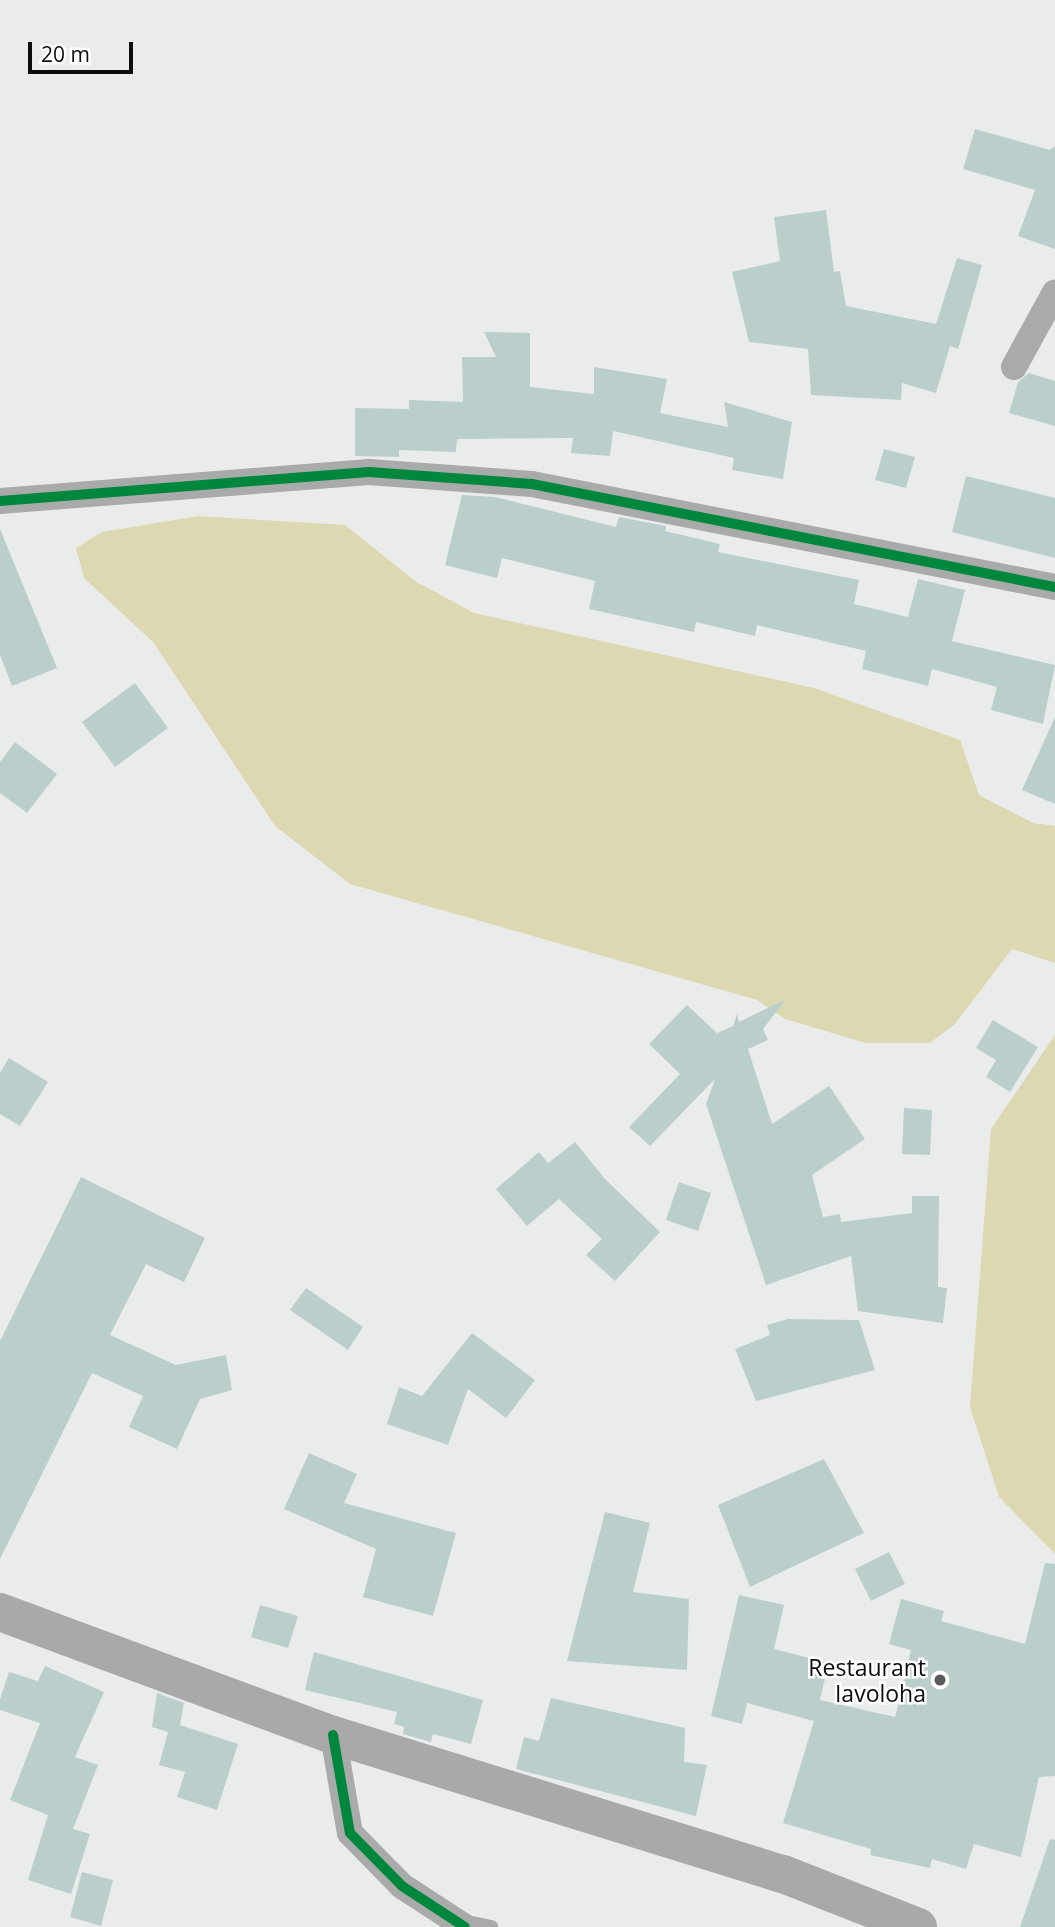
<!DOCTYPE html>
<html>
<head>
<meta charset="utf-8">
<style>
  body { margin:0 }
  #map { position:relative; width:1055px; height:1927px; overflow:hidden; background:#eaeceb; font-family:"Open Sans",sans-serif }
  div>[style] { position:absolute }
  .green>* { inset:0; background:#dcd8b2 }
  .building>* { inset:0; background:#bacfcc }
  .lane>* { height:14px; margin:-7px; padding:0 7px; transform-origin:7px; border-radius:7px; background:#a9aaaa }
  .street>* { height:26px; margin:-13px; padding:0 13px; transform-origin:13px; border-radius:13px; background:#a9aaaa }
  .secondary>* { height:38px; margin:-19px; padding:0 19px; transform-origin:19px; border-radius:19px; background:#a9a9a9 }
  .cycleway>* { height:10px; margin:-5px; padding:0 5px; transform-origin:5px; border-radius:5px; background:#00873e }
  .dots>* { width:19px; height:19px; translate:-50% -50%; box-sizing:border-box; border:4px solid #fff; border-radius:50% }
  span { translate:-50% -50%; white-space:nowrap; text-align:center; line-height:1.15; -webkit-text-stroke:5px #fff; paint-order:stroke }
  .poi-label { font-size:23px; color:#0c0d0c }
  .right { translate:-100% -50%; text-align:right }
  .scale { position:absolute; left:28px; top:42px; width:105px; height:32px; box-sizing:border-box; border:4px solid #0c0d0c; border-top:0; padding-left:9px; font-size:21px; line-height:24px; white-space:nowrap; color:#0c0d0c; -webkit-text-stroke:5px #fff; paint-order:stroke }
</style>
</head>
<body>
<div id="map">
  <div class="green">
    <div style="clip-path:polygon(198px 516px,345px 525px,415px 581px,474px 613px,814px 688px,960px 740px,979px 795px,1033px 823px,1055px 826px,1055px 963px,1012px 949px,955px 1024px,930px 1043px,866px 1043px,785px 1019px,757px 1000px,350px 884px,275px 826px,153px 642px,84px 578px,76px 548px,102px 532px)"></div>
    <div style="clip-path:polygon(1055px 1035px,1055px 1554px,999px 1497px,970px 1407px,991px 1129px)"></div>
  </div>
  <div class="building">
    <div style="clip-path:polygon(975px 129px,1050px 150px,1055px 146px,1055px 249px,1018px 236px,1035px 190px,963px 169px)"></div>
    <div style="clip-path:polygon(826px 210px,834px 272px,840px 271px,846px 306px,936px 324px,957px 258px,982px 265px,958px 349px,950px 346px,936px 393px,902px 383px,901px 400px,811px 395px,808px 349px,749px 342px,732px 272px,780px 261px,774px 217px)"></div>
    <div style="clip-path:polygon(484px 332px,530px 333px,530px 387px,594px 394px,594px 367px,667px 379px,660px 413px,728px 427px,724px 402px,792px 422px,783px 479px,732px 470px,734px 458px,613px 431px,610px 456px,571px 453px,573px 438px,457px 439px,456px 452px,399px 450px,399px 457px,355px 456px,355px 408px,409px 409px,409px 400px,463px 402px,462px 357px,496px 357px)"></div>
    <div style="clip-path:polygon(1029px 373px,1055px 381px,1055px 426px,1009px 413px,1018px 382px)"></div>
    <div style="clip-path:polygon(884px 449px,915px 457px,906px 488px,875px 480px)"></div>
    <div style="clip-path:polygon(966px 476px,1055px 498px,1055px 558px,952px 532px)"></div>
    <div style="clip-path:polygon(462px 495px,495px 497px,616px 527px,619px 517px,666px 526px,665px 531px,720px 544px,718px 552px,859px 580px,854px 604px,908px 617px,918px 579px,965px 590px,952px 641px,1055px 665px,1043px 724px,991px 710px,997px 687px,932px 669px,928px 686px,862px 669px,866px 651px,757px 625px,755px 636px,696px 622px,694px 632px,589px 609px,595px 581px,502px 558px,497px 578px,445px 565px)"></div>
    <div style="clip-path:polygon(0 529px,57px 668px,12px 686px,0 655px)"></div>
    <div style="clip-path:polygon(135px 683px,168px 728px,115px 767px,82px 722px)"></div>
    <div style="clip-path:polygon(1055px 717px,1055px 804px,1022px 790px)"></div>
    <div style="clip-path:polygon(15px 742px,57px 774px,27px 813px,0 793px,0 762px)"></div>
    <div style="clip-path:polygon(786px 999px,763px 1029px,768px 1040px,748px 1049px,772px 1124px,829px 1086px,865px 1139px,812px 1175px,823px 1217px,840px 1214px,841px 1222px,912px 1213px,912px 1196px,939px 1196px,938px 1287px,947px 1288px,943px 1323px,858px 1311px,851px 1256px,766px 1285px,706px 1104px,715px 1079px,650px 1146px,629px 1127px,680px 1074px,649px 1044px,687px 1005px,717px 1033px,733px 1026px,737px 1014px,739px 1022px)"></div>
    <div style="clip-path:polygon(993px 1020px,1038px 1047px,1010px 1092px,986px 1077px,996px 1060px,976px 1048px)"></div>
    <div style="clip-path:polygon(9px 1058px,48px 1082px,20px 1126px,0 1114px,0 1073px)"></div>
    <div style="clip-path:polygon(904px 1108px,932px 1110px,930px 1155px,902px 1154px)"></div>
    <div style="clip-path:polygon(575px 1142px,605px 1179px,660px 1232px,615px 1281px,586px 1255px,602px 1239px,559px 1199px,527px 1226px,496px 1189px,539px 1152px,548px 1163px)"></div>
    <div style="clip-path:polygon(81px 1177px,205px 1238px,184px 1282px,146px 1264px,110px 1335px,176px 1365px,226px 1355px,232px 1390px,200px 1399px,177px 1449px,129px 1427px,143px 1396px,92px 1373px,0 1559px,0 1341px)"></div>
    <div style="clip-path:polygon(679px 1182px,711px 1193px,698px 1231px,666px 1220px)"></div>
    <div style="clip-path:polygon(306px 1288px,363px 1327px,348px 1350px,290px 1310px)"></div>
    <div style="clip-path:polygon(788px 1319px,859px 1320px,875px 1370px,756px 1401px,735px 1349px,770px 1335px,767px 1325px)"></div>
    <div style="clip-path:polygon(472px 1333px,535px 1380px,506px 1418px,468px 1389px,448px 1445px,387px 1424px,399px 1387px,422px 1396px)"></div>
    <div style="clip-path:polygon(309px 1453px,357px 1474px,344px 1503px,456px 1533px,433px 1616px,363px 1597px,376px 1549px,284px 1509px)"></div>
    <div style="clip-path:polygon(824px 1459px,864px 1533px,750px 1587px,718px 1505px)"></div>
    <div style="clip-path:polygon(605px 1512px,650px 1523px,633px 1592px,689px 1599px,687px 1670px,567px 1661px)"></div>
    <div style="clip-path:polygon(889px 1552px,905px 1584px,871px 1601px,855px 1569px)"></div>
    <div style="clip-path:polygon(1045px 1563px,1055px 1564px,1055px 1776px,1039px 1777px,1021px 1857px,974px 1844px,966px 1869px,932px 1859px,930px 1868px,870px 1855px,871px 1849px,783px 1823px,814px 1721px,747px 1703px,742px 1724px,711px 1716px,739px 1595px,784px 1605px,774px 1649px,829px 1663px,818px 1707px,820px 1700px,895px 1717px,911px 1650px,889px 1644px,901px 1599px,944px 1611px,941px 1621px,1025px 1644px)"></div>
    <div style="clip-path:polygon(260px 1605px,298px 1616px,288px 1648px,251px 1637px)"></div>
    <div style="clip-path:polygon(314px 1652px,483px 1700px,471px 1744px,433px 1734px,431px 1742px,403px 1734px,404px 1727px,394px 1724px,397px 1712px,305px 1690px)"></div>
    <div style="clip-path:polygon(45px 1666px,104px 1692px,75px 1757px,98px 1765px,73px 1829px,90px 1834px,71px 1894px,28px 1880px,48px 1815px,10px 1800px,40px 1723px,0 1710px,0 1699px,9px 1672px,38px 1681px)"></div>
    <div style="clip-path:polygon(157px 1693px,184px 1703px,180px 1725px,238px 1744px,217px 1810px,177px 1797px,185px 1772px,159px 1765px,168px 1732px,152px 1727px)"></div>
    <div style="clip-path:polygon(551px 1698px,685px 1728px,684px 1762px,707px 1765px,696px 1816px,516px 1769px,524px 1737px,539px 1741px)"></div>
    <div style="clip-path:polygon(1050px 1839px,1055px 1840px,1055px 1927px,1020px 1927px)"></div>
    <div style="clip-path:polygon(82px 1872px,113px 1880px,101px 1926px,70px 1917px)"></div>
  </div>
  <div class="lane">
    <div style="left:463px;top:1921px;width:29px;rotate:12deg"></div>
  </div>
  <div class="street">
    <div style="left:1014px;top:367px;width:85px;rotate:-61.3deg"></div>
    <div style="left:0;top:501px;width:370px;rotate:-4.5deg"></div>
    <div style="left:369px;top:472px;width:163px;rotate:4.2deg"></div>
    <div style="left:532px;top:484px;width:533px;rotate:11.14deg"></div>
    <div style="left:333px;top:1735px;width:99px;rotate:80.2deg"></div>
    <div style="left:350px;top:1833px;width:74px;rotate:45.5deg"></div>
    <div style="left:402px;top:1886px;width:75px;rotate:33.1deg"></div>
  </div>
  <div class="secondary">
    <div style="left:0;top:1612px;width:355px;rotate:20.3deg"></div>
    <div style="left:333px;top:1735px;width:471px;rotate:17.2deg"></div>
    <div style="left:783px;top:1874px;width:145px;rotate:21.4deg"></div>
  </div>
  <div class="cycleway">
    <div style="left:0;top:501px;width:370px;rotate:-4.5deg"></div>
    <div style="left:369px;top:472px;width:163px;rotate:4.2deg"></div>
    <div style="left:532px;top:484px;width:533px;rotate:11.14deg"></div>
    <div style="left:333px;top:1735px;width:99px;rotate:80.2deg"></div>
    <div style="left:350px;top:1833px;width:74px;rotate:45.5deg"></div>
    <div style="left:402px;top:1886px;width:75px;rotate:33.1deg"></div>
  </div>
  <div class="dots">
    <div style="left:940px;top:1680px;background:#5a5b5a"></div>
  </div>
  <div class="poi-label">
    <span class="right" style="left:926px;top:1680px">Restaurant<br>Iavoloha</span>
  </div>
  <div class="scale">20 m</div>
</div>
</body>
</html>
